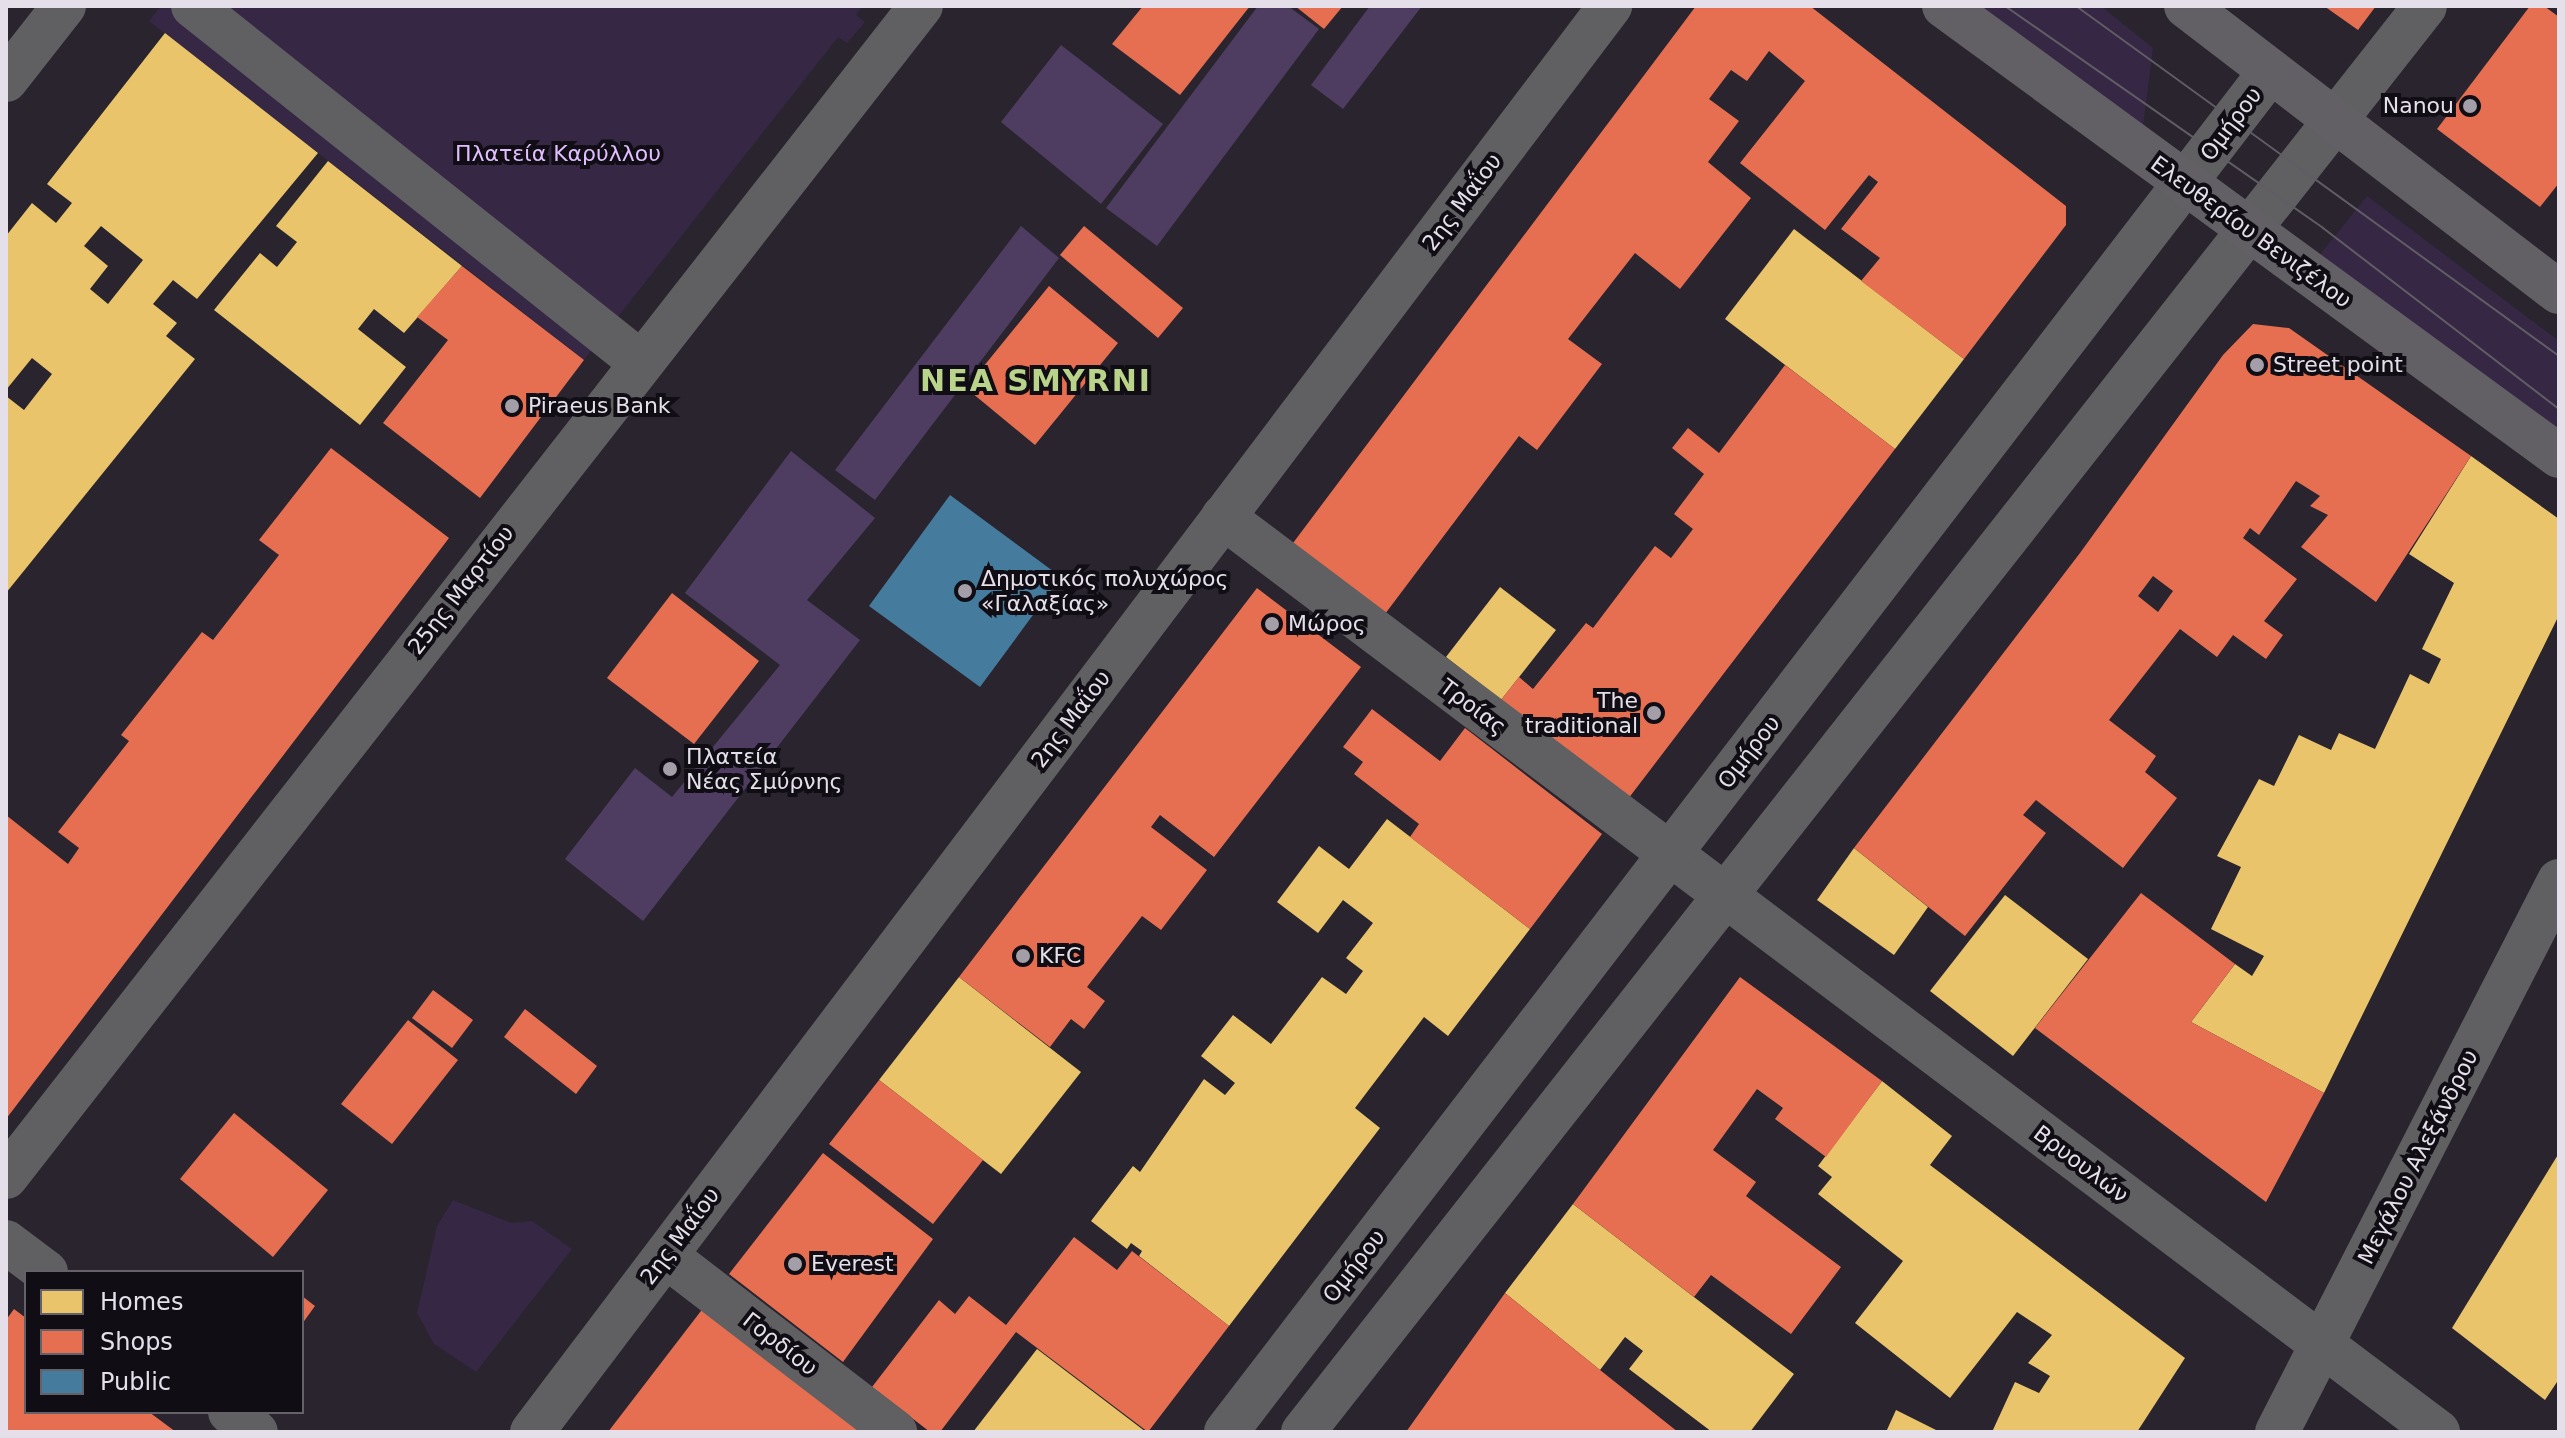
<!DOCTYPE html>
<html>
<head>
<meta charset="utf-8">
<style>
  body { margin:0 }
  #map { position:relative; width:2565px; height:1438px; overflow:hidden; background:#29242e; font-family:"DejaVu Sans",sans-serif }
  div>[style] { position:absolute }
  .green>* { inset:0; background:#362744 }
  .water>* { inset:0; background:#4f3d61 }
  .homes>* { inset:0; background:#e9c46a }
  .shops>* { inset:0; background:#e76f51 }
  .public>* { inset:0; background:#457b9d }
  .minor>* { height:44px; margin:-22px; padding:0 22px; transform-origin:22px; border-radius:22px; background:#605f62 }
  .major>* { height:44px; margin:-22px; padding:0 22px; transform-origin:22px; border-radius:22px; background:#626065 }
  .tram>* { height:2px; margin:-1px; padding:0 1px; transform-origin:1px; border-radius:1px; background:#605d64 }
  .dots>* { width:22px; height:22px; translate:-50% -50%; box-sizing:border-box; border:4px solid #100d14; border-radius:50% }
  span { translate:-50% -50%; white-space:nowrap; text-align:center; line-height:1.15; -webkit-text-stroke:8px #100d14; paint-order:stroke }
  .poi-label { font-size:22px; color:#e4dfe9 }
  .right { translate:-100% -50%; text-align:right }
  .left { translate:0 -50%; text-align:left }
  .street-label { font-size:22px; color:#e4dfe9 }
  .park-label { font-size:22px; color:#dfbdff }
  .district-label { font-size:30px; color:#b9d38b; font-weight:700; letter-spacing:2px }
  .frame { position:absolute; inset:0; border:8px solid #e4dfe9; pointer-events:none }
  .legend { position:absolute; left:24px; top:1270px; width:280px; height:144px; box-sizing:border-box; background:#100d14; border:2px solid #656169; margin:0; padding:10px 14px; list-style:none; font-size:24px; color:#e4dfe9 }
  .legend li { display:flex; align-items:center; gap:16px; height:40px }
  .legend b { width:40px; border:2px solid #656169 }
</style>
</head>
<body>
<div id="map">
  <div class="green">
    <div style="clip-path:polygon(161px 6px,863px 6px,856px 15px,865px 22px,847px 43px,838px 37px,584px 360px,149px 21px)"></div>
    <div style="clip-path:polygon(1974px 6px,2101px 6px,2153px 48px,2143px 127px)"></div>
    <div style="clip-path:polygon(2367px 196px,2559px 341px,2559px 440px,2314px 262px)"></div>
    <div style="clip-path:polygon(453px 1200px,511px 1223px,532px 1221px,572px 1249px,476px 1372px,434px 1344px,417px 1313px,437px 1226px)"></div>
  </div>
  <div class="water">
    <div style="clip-path:polygon(1258px 6px,1288px 6px,1319px 29px,1157px 246px,1106px 208px)"></div>
    <div style="clip-path:polygon(1370px 6px,1422px 6px,1343px 109px,1311px 85px)"></div>
    <div style="clip-path:polygon(1061px 45px,1163px 124px,1101px 204px,1001px 122px)"></div>
    <div style="clip-path:polygon(1021px 226px,1059px 258px,875px 500px,835px 470px)"></div>
    <div style="clip-path:polygon(791px 451px,875px 518px,807px 600px,860px 640px,643px 921px,565px 859px,635px 768px,672px 797px,780px 665px,685px 593px)"></div>
  </div>
  <div class="homes">
    <div style="clip-path:polygon(evenodd,165px 33px,318px 153px,197px 299px,173px 280px,153px 304px,177px 323px,166px 336px,195px 359px,6px 593px,6px 396px,24px 410px,52px 374px,32px 358px,6px 390px,6px 236px,32px 203px,56px 223px,72px 203px,47px 184px,165px 33px,101px 226px,143px 260px,108px 304px,90px 289px,108px 266px,84px 246px,101px 226px)"></div>
    <div style="clip-path:polygon(328px 161px,462px 266px,404px 333px,374px 309px,358px 329px,406px 367px,360px 425px,214px 310px,260px 253px,277px 267px,297px 242px,276px 226px)"></div>
    <div style="clip-path:polygon(1794px 229px,1964px 359px,1895px 449px,1725px 319px)"></div>
    <div style="clip-path:polygon(2471px 456px,2559px 519px,2559px 615px,2324px 1093px,2191px 1022px,2235px 964px,2252px 976px,2264px 956px,2211px 929px,2241px 867px,2217px 856px,2259px 779px,2274px 786px,2299px 735px,2331px 750px,2339px 733px,2375px 749px,2410px 674px,2429px 684px,2441px 659px,2422px 649px,2454px 583px,2409px 554px)"></div>
    <div style="clip-path:polygon(1500px 587px,1556px 630px,1501px 700px,1446px 657px)"></div>
    <div style="clip-path:polygon(1387px 819px,1530px 929px,1448px 1036px,1424px 1017px,1355px 1108px,1380px 1128px,1229px 1326px,1139px 1256px,1142px 1251px,1131px 1243px,1127px 1249px,1091px 1221px,1133px 1166px,1140px 1172px,1204px 1079px,1225px 1095px,1235px 1083px,1201px 1056px,1233px 1015px,1271px 1044px,1322px 977px,1346px 994px,1363px 971px,1346px 958px,1373px 923px,1343px 900px,1318px 933px,1277px 902px,1319px 846px,1349px 869px)"></div>
    <div style="clip-path:polygon(1854px 848px,1928px 907px,1894px 955px,1817px 900px)"></div>
    <div style="clip-path:polygon(2005px 895px,2088px 959px,2013px 1056px,1930px 991px)"></div>
    <div style="clip-path:polygon(959px 977px,1081px 1072px,1001px 1174px,879px 1080px)"></div>
    <div style="clip-path:polygon(1882px 1081px,1952px 1136px,1930px 1165px,2185px 1358px,2137px 1432px,1992px 1432px,2015px 1382px,2039px 1393px,2050px 1376px,2028px 1363px,2052px 1335px,2017px 1312px,1950px 1398px,1855px 1323px,1903px 1261px,1818px 1194px,1832px 1177px,1818px 1166px)"></div>
    <div style="clip-path:polygon(2559px 1153px,2559px 1379px,2545px 1400px,2452px 1328px)"></div>
    <div style="clip-path:polygon(1573px 1204px,1794px 1374px,1750px 1432px,1712px 1432px,1629px 1369px,1643px 1351px,1625px 1337px,1600px 1370px,1505px 1293px)"></div>
    <div style="clip-path:polygon(1037px 1349px,1146px 1432px,973px 1432px)"></div>
    <div style="clip-path:polygon(1896px 1410px,1940px 1432px,1886px 1432px)"></div>
  </div>
  <div class="shops">
    <div style="clip-path:polygon(1143px 6px,1250px 6px,1180px 95px,1112px 44px)"></div>
    <div style="clip-path:polygon(1295px 6px,1343px 6px,1324px 29px)"></div>
    <div style="clip-path:polygon(1696px 6px,1810px 6px,2066px 206px,2066px 225px,1964px 359px,1861px 281px,1880px 258px,1841px 229px,1878px 182px,1869px 175px,1825px 230px,1740px 163px,1805px 81px,1769px 51px,1747px 81px,1731px 70px,1709px 99px,1739px 121px,1708px 162px,1751px 198px,1680px 289px,1635px 253px,1568px 339px,1602px 364px,1537px 450px,1519px 436px,1385px 614px,1293px 543px)"></div>
    <div style="clip-path:polygon(2324px 6px,2376px 6px,2358px 30px)"></div>
    <div style="clip-path:polygon(2530px 6px,2544px 6px,2559px 17px,2559px 183px,2540px 207px,2437px 129px)"></div>
    <div style="clip-path:polygon(1084px 226px,1183px 308px,1158px 338px,1060px 255px)"></div>
    <div style="clip-path:polygon(462px 266px,584px 360px,480px 498px,383px 423px,448px 340px,417px 317px)"></div>
    <div style="clip-path:polygon(1049px 286px,1118px 343px,1035px 445px,966px 388px)"></div>
    <div style="clip-path:polygon(evenodd,2253px 324px,2289px 328px,2471px 456px,2376px 602px,2301px 547px,2328px 515px,2310px 506px,2320px 496px,2296px 481px,2259px 535px,2250px 528px,2243px 538px,2297px 579px,2264px 621px,2283px 635px,2266px 659px,2233px 635px,2217px 657px,2180px 629px,2109px 720px,2156px 756px,2145px 772px,2177px 798px,2123px 868px,2036px 800px,2023px 815px,2046px 833px,1965px 936px,1854px 848px,2080px 553px,2223px 355px,2253px 324px,2153px 576px,2173px 591px,2158px 612px,2138px 596px,2153px 576px)"></div>
    <div style="clip-path:polygon(1785px 365px,1895px 449px,1628px 799px,1501px 700px,1519px 677px,1533px 689px,1586px 623px,1593px 628px,1655px 546px,1671px 558px,1693px 529px,1674px 514px,1704px 474px,1672px 448px,1688px 428px,1719px 453px)"></div>
    <div style="clip-path:polygon(331px 448px,449px 538px,6px 1119px,6px 815px,68px 864px,79px 848px,58px 832px,129px 741px,121px 735px,202px 632px,213px 640px,279px 555px,259px 540px)"></div>
    <div style="clip-path:polygon(1257px 588px,1361px 667px,1214px 857px,1160px 815px,1151px 827px,1207px 870px,1161px 930px,1142px 916px,1087px 987px,1105px 1001px,1084px 1029px,1071px 1019px,1050px 1047px,959px 977px)"></div>
    <div style="clip-path:polygon(672px 593px,759px 661px,694px 744px,607px 678px)"></div>
    <div style="clip-path:polygon(1372px 709px,1440px 761px,1465px 728px,1602px 834px,1530px 929px,1410px 837px,1419px 824px,1354px 774px,1363px 762px,1343px 747px)"></div>
    <div style="clip-path:polygon(2141px 893px,2235px 964px,2191px 1022px,2324px 1093px,2266px 1202px,2035px 1028px)"></div>
    <div style="clip-path:polygon(1740px 977px,1882px 1081px,1826px 1157px,1775px 1119px,1783px 1108px,1757px 1089px,1713px 1150px,1756px 1182px,1746px 1196px,1841px 1267px,1791px 1334px,1711px 1275px,1694px 1297px,1573px 1204px)"></div>
    <div style="clip-path:polygon(433px 990px,473px 1020px,452px 1048px,412px 1018px)"></div>
    <div style="clip-path:polygon(525px 1009px,597px 1066px,576px 1094px,504px 1037px)"></div>
    <div style="clip-path:polygon(408px 1020px,458px 1060px,392px 1144px,341px 1104px)"></div>
    <div style="clip-path:polygon(879px 1080px,983px 1160px,933px 1224px,829px 1144px)"></div>
    <div style="clip-path:polygon(234px 1113px,328px 1190px,273px 1257px,180px 1179px)"></div>
    <div style="clip-path:polygon(823px 1153px,933px 1239px,843px 1362px,729px 1274px)"></div>
    <div style="clip-path:polygon(1074px 1237px,1117px 1270px,1132px 1251px,1229px 1326px,1148px 1432px,1016px 1332px,940px 1432px,930px 1432px,872px 1387px,939px 1300px,955px 1314px,969px 1296px,1006px 1325px)"></div>
    <div style="clip-path:polygon(1505px 1293px,1600px 1370px,1678px 1432px,1406px 1432px)"></div>
    <div style="clip-path:polygon(302px 1296px,315px 1306px,302px 1324px)"></div>
    <div style="clip-path:polygon(704px 1307px,865px 1432px,608px 1432px)"></div>
    <div style="clip-path:polygon(14px 1309px,26px 1318px,26px 1412px,149px 1412px,176px 1432px,6px 1432px,6px 1320px)"></div>
  </div>
  <div class="public">
    <div style="clip-path:polygon(950px 495px,1061px 577px,980px 687px,869px 606px)"></div>
  </div>
  <div class="minor">
    <div style="left:193px;top:6px;width:570px;rotate:38.52deg"></div>
    <div style="left:6px;top:80px;width:94px;rotate:-51.9deg"></div>
    <div style="left:1223px;top:517px;width:1521px;rotate:36.98deg"></div>
    <div style="left:6px;top:1177px;width:1486px;rotate:-52deg"></div>
    <div style="left:6px;top:1242px;width:50px;rotate:36.9deg"></div>
    <div style="left:666px;top:1256px;width:289px;rotate:37.5deg"></div>
    <div style="left:230px;top:1412px;width:33px;rotate:38deg"></div>
    <div style="left:532px;top:1432px;width:1788px;rotate:-52.91deg"></div>
    <div style="left:1226px;top:1432px;width:1715px;rotate:-52.49deg"></div>
    <div style="left:1303px;top:1432px;width:1814px;rotate:-51.8deg"></div>
    <div style="left:2277px;top:1432px;width:619px;rotate:-62.9deg"></div>
  </div>
  <div class="major">
    <div style="left:1944px;top:6px;width:762px;rotate:36.19deg"></div>
    <div style="left:2186px;top:6px;width:470px;rotate:37.5deg"></div>
  </div>
  <div class="tram">
    <div style="left:2005px;top:6px;width:388px;rotate:34.9deg"></div>
    <div style="left:2323px;top:228px;width:297px;rotate:37.5deg"></div>
    <div style="left:2076px;top:6px;width:596px;rotate:35.93deg"></div>
  </div>
  <div class="dots">
    <div style="left:2470px;top:106px;background:#a39ea8"></div>
    <div style="left:2257px;top:365px;background:#a39ea8"></div>
    <div style="left:512px;top:406px;background:#a39ea8"></div>
    <div style="left:965px;top:591px;background:#a39ea8"></div>
    <div style="left:1272px;top:624px;background:#a39ea8"></div>
    <div style="left:1654px;top:713px;background:#a39ea8"></div>
    <div style="left:670px;top:769px;background:#a39ea8"></div>
    <div style="left:1023px;top:956px;background:#a39ea8"></div>
    <div style="left:795px;top:1264px;background:#a39ea8"></div>
  </div>
  <div class="poi-label">
    <span class="right" style="left:2454px;top:106px">Nanou</span>
    <span class="left" style="left:2273px;top:365px">Street point</span>
    <span class="left" style="left:528px;top:406px">Piraeus Bank</span>
    <span class="left" style="left:981px;top:591px">Δημοτικός πολυχώρος<br>«Γαλαξίας»</span>
    <span class="left" style="left:1288px;top:624px">Μώρος</span>
    <span class="right" style="left:1638px;top:713px">The<br>traditional</span>
    <span class="left" style="left:686px;top:769px">Πλατεία<br>Νέας Σμύρνης</span>
    <span class="left" style="left:1039px;top:956px">KFC</span>
    <span class="left" style="left:811px;top:1264px">Everest</span>
  </div>
  <div class="street-label">
    <span style="left:2231px;top:124px;rotate:-53deg">Ομήρου</span>
    <span style="left:1462px;top:202px;rotate:-53deg">2ης Μαΐου</span>
    <span style="left:2251px;top:232px;rotate:36deg">Ελευθερίου Βενιζέλου</span>
    <span style="left:461px;top:590px;rotate:-52deg">25ης Μαρτίου</span>
    <span style="left:1473px;top:707px;rotate:37deg">Τροίας</span>
    <span style="left:1071px;top:719px;rotate:-53deg">2ης Μαΐου</span>
    <span style="left:1749px;top:752px;rotate:-52deg">Ομήρου</span>
    <span style="left:2418px;top:1157px;rotate:-63deg">Μεγάλου Αλεξάνδρου</span>
    <span style="left:2081px;top:1164px;rotate:37deg">Βρυουλών</span>
    <span style="left:680px;top:1236px;rotate:-53deg">2ης Μαΐου</span>
    <span style="left:1354px;top:1266px;rotate:-52deg">Ομήρου</span>
    <span style="left:780px;top:1344px;rotate:38deg">Γορδίου</span>
  </div>
  <div class="park-label">
    <span style="left:558px;top:154px">Πλατεία Καρύλλου</span>
  </div>
  <div class="district-label">
    <span style="left:1036px;top:381px">NEA SMYRNI</span>
  </div>
  <div class="frame"></div>
  <ul class="legend">
  <li><b style="height:22px;background:#e9c46a"></b>Homes</li>
  <li><b style="height:22px;background:#e76f51"></b>Shops</li>
  <li><b style="height:22px;background:#457b9d"></b>Public</li>
  </ul>
</div>
</body>
</html>
